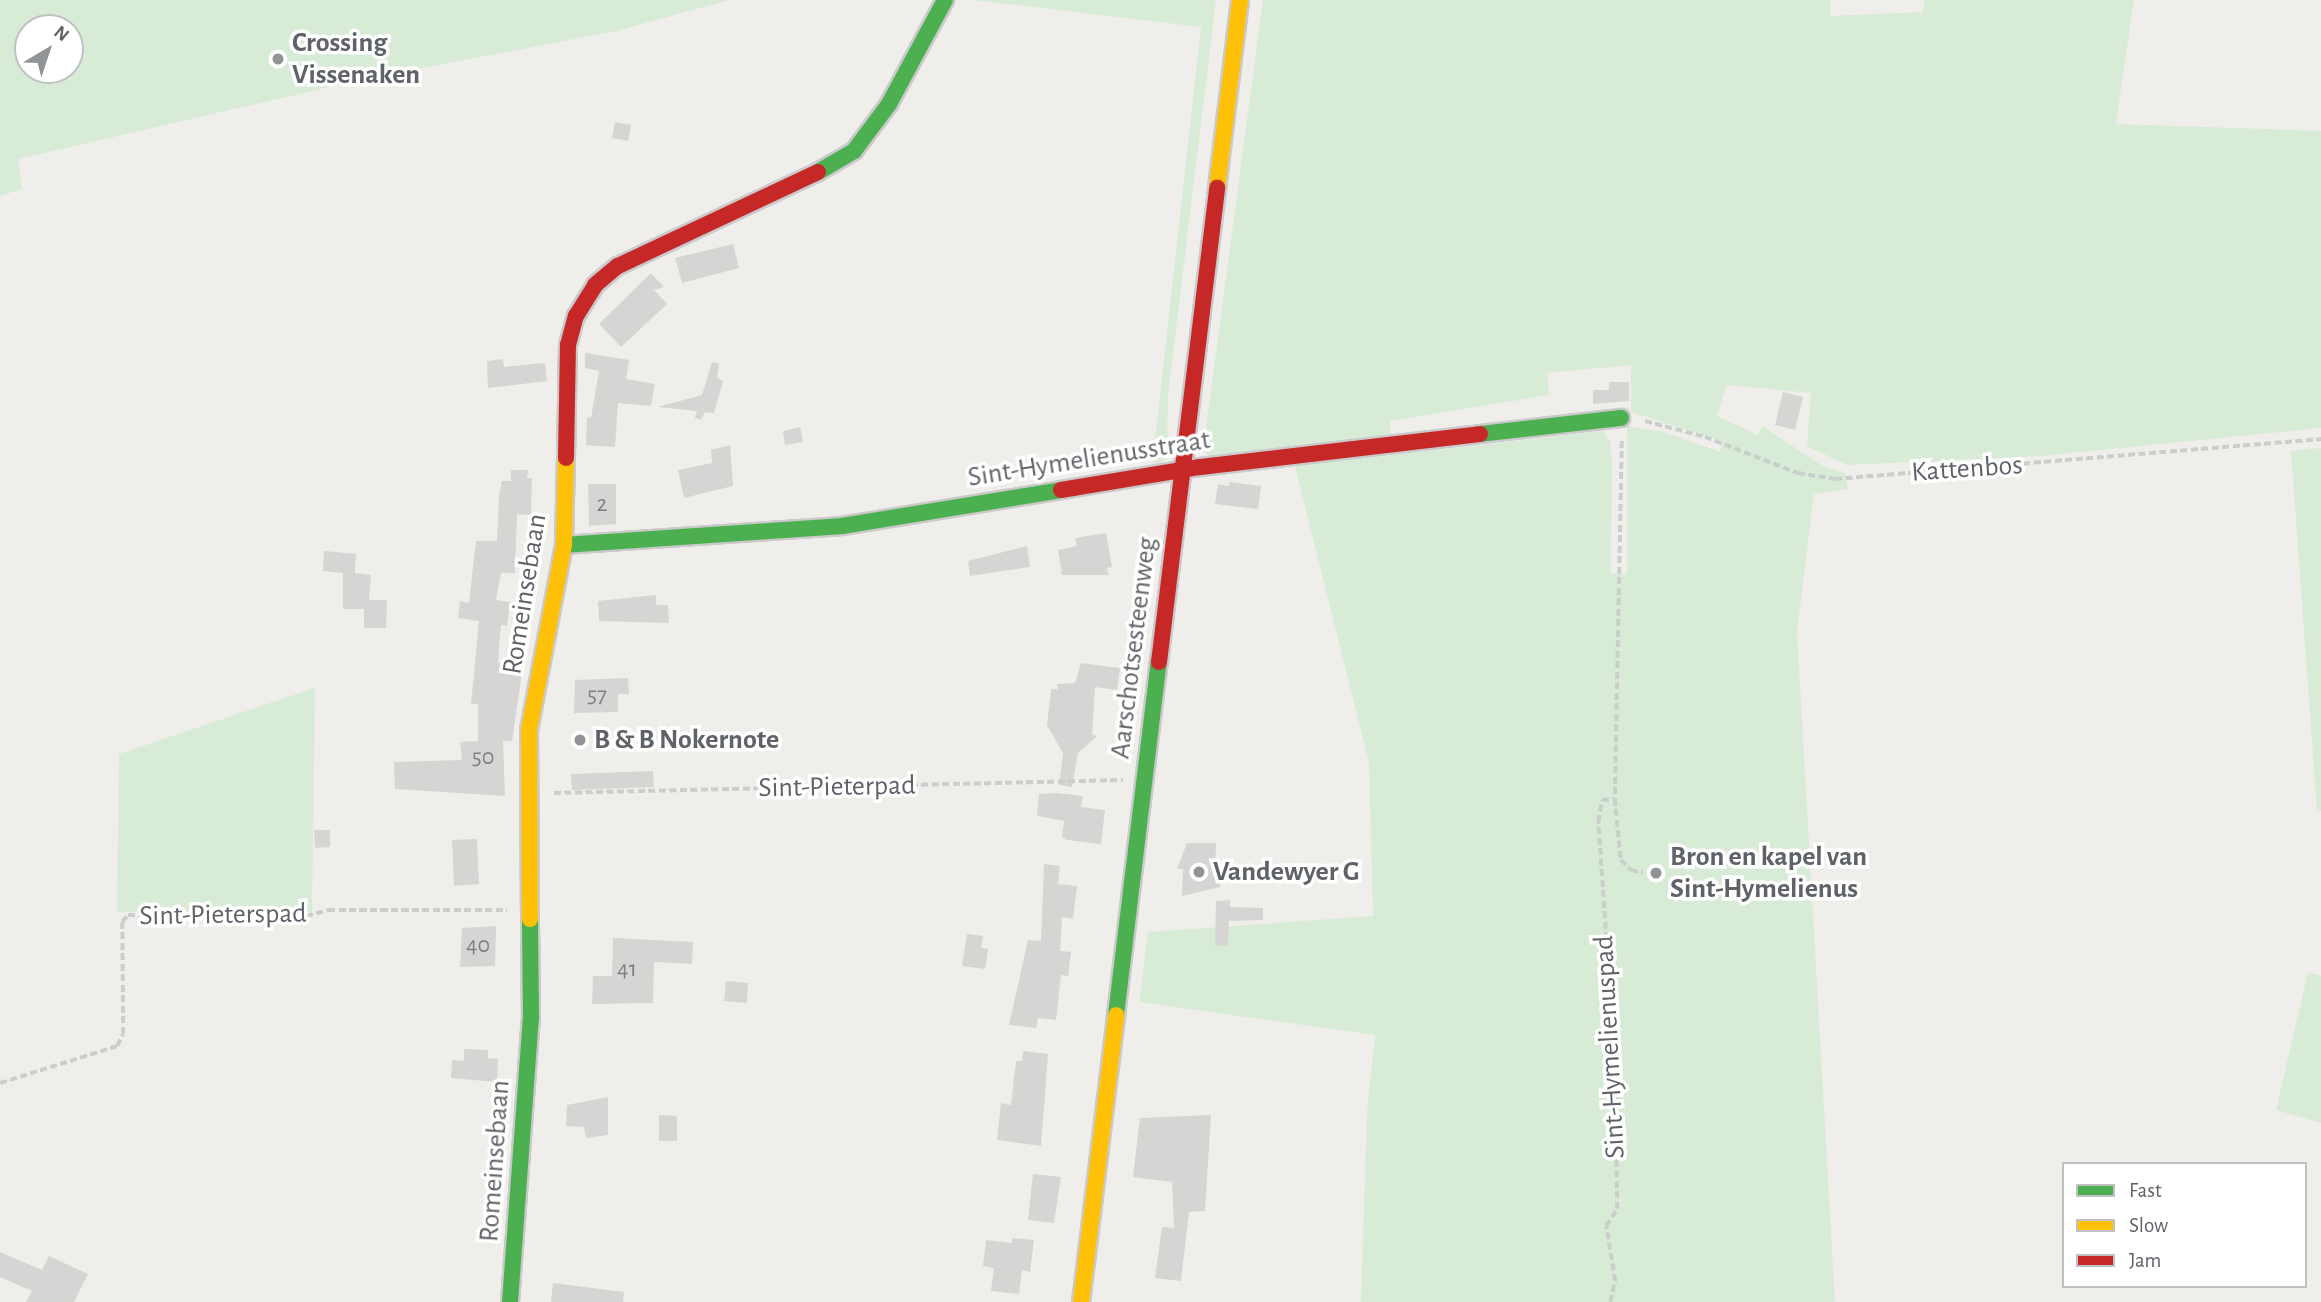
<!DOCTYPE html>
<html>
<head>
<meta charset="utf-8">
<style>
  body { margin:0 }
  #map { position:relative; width:2321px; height:1302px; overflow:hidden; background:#efeeea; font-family:"Alegreya Sans",sans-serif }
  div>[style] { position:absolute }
  .green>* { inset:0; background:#d8ebd6 }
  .building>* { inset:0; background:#d6d5d3 }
  .path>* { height:3.5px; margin-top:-1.75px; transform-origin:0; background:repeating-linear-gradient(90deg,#cacfcc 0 7px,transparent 0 10.5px) }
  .roads { filter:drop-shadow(2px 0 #cacacb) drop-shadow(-2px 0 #cacacb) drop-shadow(0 2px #cacacb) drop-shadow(0 -2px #cacacb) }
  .fast>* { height:16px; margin:-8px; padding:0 8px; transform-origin:8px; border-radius:8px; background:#4caf50 }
  .slow>* { height:16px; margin:-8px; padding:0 8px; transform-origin:8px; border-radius:8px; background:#ffc107 }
  .jam>* { height:16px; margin:-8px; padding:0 8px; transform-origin:8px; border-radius:8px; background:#c62828 }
  .dots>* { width:19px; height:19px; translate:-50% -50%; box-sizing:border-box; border:4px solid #fff; border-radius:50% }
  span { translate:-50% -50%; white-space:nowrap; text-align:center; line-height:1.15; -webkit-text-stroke:7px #fff; paint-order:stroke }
  .number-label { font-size:24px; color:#7e8184 }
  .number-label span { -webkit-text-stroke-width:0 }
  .poi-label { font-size:28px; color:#5f6368; font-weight:700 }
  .left { translate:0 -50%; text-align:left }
  .street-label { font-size:28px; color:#5f6368 }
  .legend { position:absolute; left:2062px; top:1162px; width:245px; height:126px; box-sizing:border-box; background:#fff; border:2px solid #bfc1c3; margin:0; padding:9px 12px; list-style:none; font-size:21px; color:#5f6368 }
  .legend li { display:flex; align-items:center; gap:14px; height:35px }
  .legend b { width:35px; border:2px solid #bfc1c3 }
  .north { position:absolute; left:14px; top:14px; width:70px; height:70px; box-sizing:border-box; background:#fff; border:2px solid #bfc1c3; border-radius:50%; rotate:39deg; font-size:19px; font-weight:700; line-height:28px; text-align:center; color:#5f6368 }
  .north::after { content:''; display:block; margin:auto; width:24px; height:32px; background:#919496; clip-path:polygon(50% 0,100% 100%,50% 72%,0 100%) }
</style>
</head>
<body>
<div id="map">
  <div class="green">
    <div style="clip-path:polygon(evenodd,0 0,729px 0,616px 31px,355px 81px,18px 159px,22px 189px,0 196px,0 0,28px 28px,70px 28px,70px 70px,28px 70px,28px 28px)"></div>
    <div style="clip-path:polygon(973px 0,1216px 0,1168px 395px,1167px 459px,1152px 468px,1201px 27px)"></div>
    <div style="clip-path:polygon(1263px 0,1830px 0,1830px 16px,1923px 12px,1924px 0,2134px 0,2116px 124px,2321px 131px,2321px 428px,2040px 456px,1847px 465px,1807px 446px,1811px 393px,1727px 385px,1717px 416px,1758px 435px,1762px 426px,1823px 466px,1845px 473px,1848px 489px,1814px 494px,1797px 632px,1835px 1302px,1361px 1302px,1367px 1112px,1375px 1035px,1139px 1002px,1148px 932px,1373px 916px,1369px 762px,1295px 466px,1603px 431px,1610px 441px,1612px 463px,1611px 573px,1627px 575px,1627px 426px,1664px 432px,1720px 452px,1722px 441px,1631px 412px,1631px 365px,1547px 373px,1549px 395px,1390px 421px,1391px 438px,1211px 458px,1203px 451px)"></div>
    <div style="clip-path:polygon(2321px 448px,2321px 811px,2317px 811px,2291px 451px)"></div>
    <div style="clip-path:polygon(315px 688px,312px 912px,117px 912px,119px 754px)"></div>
    <div style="clip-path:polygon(2308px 972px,2321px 976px,2321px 1123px,2276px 1110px)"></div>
  </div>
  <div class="building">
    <div style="clip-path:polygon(615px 122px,631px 125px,628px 141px,612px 138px)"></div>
    <div style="clip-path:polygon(733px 244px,739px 268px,682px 283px,675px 258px)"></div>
    <div style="clip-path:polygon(651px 273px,664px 287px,654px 290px,667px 304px,621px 347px,599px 324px)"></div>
    <div style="clip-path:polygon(585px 353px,629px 360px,626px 379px,655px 384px,651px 406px,618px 403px,615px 447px,586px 445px,587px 417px,591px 418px,599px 371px,585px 368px)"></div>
    <div style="clip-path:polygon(503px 359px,504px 367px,545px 363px,547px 381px,488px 388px,487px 361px)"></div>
    <div style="clip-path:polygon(712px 362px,719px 363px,717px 377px,723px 381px,714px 413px,705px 412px,701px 420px,695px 418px,697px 411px,658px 407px,702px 395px)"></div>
    <div style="clip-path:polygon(1609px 382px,1629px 382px,1629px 401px,1593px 404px,1593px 390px,1609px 390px)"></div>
    <div style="clip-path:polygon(1783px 392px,1803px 397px,1795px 430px,1775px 425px)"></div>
    <div style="clip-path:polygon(800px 427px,803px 442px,785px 445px,783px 431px)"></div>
    <div style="clip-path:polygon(730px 445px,733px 486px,684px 498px,678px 470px,712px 463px,711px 450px)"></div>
    <div style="clip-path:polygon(511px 470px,528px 470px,527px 478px,532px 478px,531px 515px,517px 514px,515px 573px,501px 573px,496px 600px,510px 602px,507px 626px,501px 625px,498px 662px,523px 666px,512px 741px,503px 741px,505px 796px,395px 789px,394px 762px,462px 760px,460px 742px,478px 741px,478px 704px,471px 704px,479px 621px,458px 618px,460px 601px,469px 603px,476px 541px,497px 541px,499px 496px,502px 481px,511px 481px)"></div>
    <div style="clip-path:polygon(1229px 482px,1261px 486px,1258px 509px,1215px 504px,1218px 484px,1229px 486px)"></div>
    <div style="clip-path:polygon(588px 484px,616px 484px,616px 524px,589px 526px)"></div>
    <div style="clip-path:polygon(1106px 533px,1112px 567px,1107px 568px,1109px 575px,1062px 575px,1058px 550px,1077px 546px,1075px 538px)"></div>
    <div style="clip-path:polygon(1027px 546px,1030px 567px,970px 576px,968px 561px)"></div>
    <div style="clip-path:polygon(324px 551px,356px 554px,355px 573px,371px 575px,369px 600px,387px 600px,386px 628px,364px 628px,364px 609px,343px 609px,343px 573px,323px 571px)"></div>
    <div style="clip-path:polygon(656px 595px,656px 605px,668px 605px,669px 623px,599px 621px,598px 601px)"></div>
    <div style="clip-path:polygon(1081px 663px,1120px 668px,1117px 690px,1095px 687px,1092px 735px,1097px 736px,1078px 753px,1072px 787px,1059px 785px,1063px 753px,1047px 725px,1051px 689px,1058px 689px,1057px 684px,1075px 683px)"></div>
    <div style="clip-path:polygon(628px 678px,629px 694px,618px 694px,618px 712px,574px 713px,575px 680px)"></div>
    <div style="clip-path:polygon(653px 771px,654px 787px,572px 790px,571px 774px)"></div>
    <div style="clip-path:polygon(1056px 793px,1083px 796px,1081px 807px,1105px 810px,1101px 844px,1067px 840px,1062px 837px,1064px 821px,1037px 816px,1039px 794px)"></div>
    <div style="clip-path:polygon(314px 830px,330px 830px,330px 847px,315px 848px)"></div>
    <div style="clip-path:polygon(477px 839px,479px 884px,454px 886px,452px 840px)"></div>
    <div style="clip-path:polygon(1187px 843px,1216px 843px,1215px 875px,1220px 875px,1220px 887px,1182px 896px,1183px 869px,1177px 869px)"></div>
    <div style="clip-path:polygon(1044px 864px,1060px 866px,1058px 884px,1077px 886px,1073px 919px,1062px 917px,1060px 951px,1071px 952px,1068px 976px,1061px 975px,1056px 1020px,1038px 1018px,1036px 1028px,1009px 1025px,1028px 940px,1041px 941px)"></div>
    <div style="clip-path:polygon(1230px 900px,1230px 907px,1263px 908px,1263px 920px,1229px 921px,1228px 946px,1215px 945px,1216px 901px)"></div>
    <div style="clip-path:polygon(496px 926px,495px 966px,460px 967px,462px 928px)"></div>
    <div style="clip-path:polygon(967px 934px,983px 936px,981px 948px,988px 949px,985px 969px,962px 966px)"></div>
    <div style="clip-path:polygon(613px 938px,693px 942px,692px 964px,654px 962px,653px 1003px,592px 1004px,593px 976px,612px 976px)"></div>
    <div style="clip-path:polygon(726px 981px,748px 983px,747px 1003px,724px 1001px)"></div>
    <div style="clip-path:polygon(464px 1049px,488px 1050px,488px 1058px,498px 1059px,497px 1082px,451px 1078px,452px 1060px,464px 1061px)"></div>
    <div style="clip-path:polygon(1023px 1051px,1048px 1054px,1041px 1146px,997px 1140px,1001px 1103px,1011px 1105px,1016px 1061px,1022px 1061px)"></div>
    <div style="clip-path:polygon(608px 1097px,608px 1135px,586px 1138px,584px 1127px,566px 1126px,567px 1105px)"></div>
    <div style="clip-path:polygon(659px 1115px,677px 1116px,677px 1141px,659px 1141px)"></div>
    <div style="clip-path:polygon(1211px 1115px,1205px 1211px,1189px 1212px,1181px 1281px,1155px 1278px,1162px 1227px,1174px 1228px,1172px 1182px,1133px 1177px,1140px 1118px)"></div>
    <div style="clip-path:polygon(1033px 1174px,1061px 1177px,1054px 1223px,1028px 1220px)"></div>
    <div style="clip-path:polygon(1012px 1238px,1034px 1240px,1030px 1272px,1022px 1270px,1019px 1294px,991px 1291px,994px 1268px,983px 1266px,986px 1240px,1012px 1243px)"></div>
    <div style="clip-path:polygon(0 1252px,42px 1270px,49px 1256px,88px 1274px,74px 1302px,26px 1302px,32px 1291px,0 1277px)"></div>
    <div style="clip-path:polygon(553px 1283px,624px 1292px,623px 1302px,551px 1302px)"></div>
  </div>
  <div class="path">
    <div style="left:1645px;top:421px;width:62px;rotate:14.9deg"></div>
    <div style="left:1705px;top:437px;width:100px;rotate:21.2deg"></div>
    <div style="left:1798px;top:473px;width:37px;rotate:9deg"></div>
    <div style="left:1835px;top:479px;width:488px;rotate:-4.7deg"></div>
    <div style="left:1622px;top:441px;width:358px;rotate:91.1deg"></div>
    <div style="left:1615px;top:799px;width:61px;rotate:84.4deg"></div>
    <div style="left:1621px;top:860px;width:14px;rotate:45deg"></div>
    <div style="left:1631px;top:870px;width:12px;rotate:14deg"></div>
    <div style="left:554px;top:793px;width:569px;rotate:-1.31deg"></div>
    <div style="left:0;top:1083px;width:123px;rotate:-17.5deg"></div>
    <div style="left:117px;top:1046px;width:13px;rotate:-63deg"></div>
    <div style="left:123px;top:1034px;width:112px;rotate:-90.5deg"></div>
    <div style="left:122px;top:922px;width:9px;rotate:-49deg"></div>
    <div style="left:128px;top:915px;width:178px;rotate:0.3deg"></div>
    <div style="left:306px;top:916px;width:23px;rotate:-15deg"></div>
    <div style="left:328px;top:910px;width:179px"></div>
    <div style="left:1610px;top:1302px;width:22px;rotate:-77deg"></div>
    <div style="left:1615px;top:1281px;width:56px;rotate:-99.3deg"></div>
    <div style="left:1606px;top:1226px;width:20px;rotate:-57deg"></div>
    <div style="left:1617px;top:1209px;width:144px;rotate:-90.8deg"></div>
    <div style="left:1615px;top:1065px;width:244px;rotate:-94deg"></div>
    <div style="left:1598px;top:822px;width:22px;rotate:-80deg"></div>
    <div style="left:1602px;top:800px;width:13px;rotate:-4deg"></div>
  </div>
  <div class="roads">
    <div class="fast">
      <div style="left:818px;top:172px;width:42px;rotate:-30.3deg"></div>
      <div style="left:854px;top:151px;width:59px;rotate:-53.3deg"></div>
      <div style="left:889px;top:104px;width:118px;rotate:-61.7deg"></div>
      <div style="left:1480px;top:434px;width:142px;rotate:-6.5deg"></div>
      <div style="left:564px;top:545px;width:279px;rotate:-3.9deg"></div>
      <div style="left:842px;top:526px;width:222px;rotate:-9.3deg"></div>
      <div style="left:1116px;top:1015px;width:356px;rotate:-83.1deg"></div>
      <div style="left:510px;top:1302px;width:285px;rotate:-85.8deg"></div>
      <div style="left:531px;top:1018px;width:99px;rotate:-90.6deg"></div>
    </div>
    <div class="slow">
      <div style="left:1217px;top:188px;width:189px;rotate:-83deg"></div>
      <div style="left:530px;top:919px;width:189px;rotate:-90.3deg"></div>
      <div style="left:529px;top:730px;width:188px;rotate:-79.3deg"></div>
      <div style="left:564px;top:545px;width:87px;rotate:-88.7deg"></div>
      <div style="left:1081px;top:1302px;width:289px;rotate:-83deg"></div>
    </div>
    <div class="jam">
      <div style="left:566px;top:458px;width:113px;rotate:-89deg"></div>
      <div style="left:568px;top:345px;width:30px;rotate:-75deg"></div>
      <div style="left:576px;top:316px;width:36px;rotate:-58deg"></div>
      <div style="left:595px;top:285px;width:30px;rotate:-40deg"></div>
      <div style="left:618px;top:266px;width:221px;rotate:-25.2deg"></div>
      <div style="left:1061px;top:490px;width:141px;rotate:-9.4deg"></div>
      <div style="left:1200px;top:467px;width:282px;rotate:-6.7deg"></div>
      <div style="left:1159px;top:662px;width:478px;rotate:-83deg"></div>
    </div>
  </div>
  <div class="dots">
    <div style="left:278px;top:59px;background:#919496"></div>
    <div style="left:580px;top:740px;background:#919496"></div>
    <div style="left:1199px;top:872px;background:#919496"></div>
    <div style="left:1656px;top:873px;background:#919496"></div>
  </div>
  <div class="number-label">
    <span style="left:602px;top:505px">2</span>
    <span style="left:597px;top:696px">57</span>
    <span style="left:483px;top:758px">50</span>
    <span style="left:478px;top:946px">40</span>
    <span style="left:627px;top:970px">41</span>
  </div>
  <div class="poi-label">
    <span class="left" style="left:292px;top:59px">Crossing<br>Vissenaken</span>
    <span class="left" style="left:594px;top:740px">B &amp; B Nokernote</span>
    <span class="left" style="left:1670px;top:873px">Bron en kapel van<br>Sint-Hymelienus</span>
    <span class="left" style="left:1213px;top:872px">Vandewyer G</span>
  </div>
  <div class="street-label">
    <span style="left:1089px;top:459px;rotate:-9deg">Sint-Hymelienusstraat</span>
    <span style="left:1967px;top:469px;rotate:-4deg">Kattenbos</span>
    <span style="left:525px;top:594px;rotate:-81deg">Romeinsebaan</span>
    <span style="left:1134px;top:648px;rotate:-83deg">Aarschotsesteenweg</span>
    <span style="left:837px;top:787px;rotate:-1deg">Sint-Pieterpad</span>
    <span style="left:223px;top:915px;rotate:-1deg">Sint-Pieterspad</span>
    <span style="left:1610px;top:1047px;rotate:-93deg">Sint-Hymelienuspad</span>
    <span style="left:495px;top:1161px;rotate:-86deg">Romeinsebaan</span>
  </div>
  <ul class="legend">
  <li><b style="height:9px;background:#4caf50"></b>Fast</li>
  <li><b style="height:9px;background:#ffc107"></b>Slow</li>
  <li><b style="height:9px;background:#c62828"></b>Jam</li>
  </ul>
  <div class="north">N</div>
</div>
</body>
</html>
